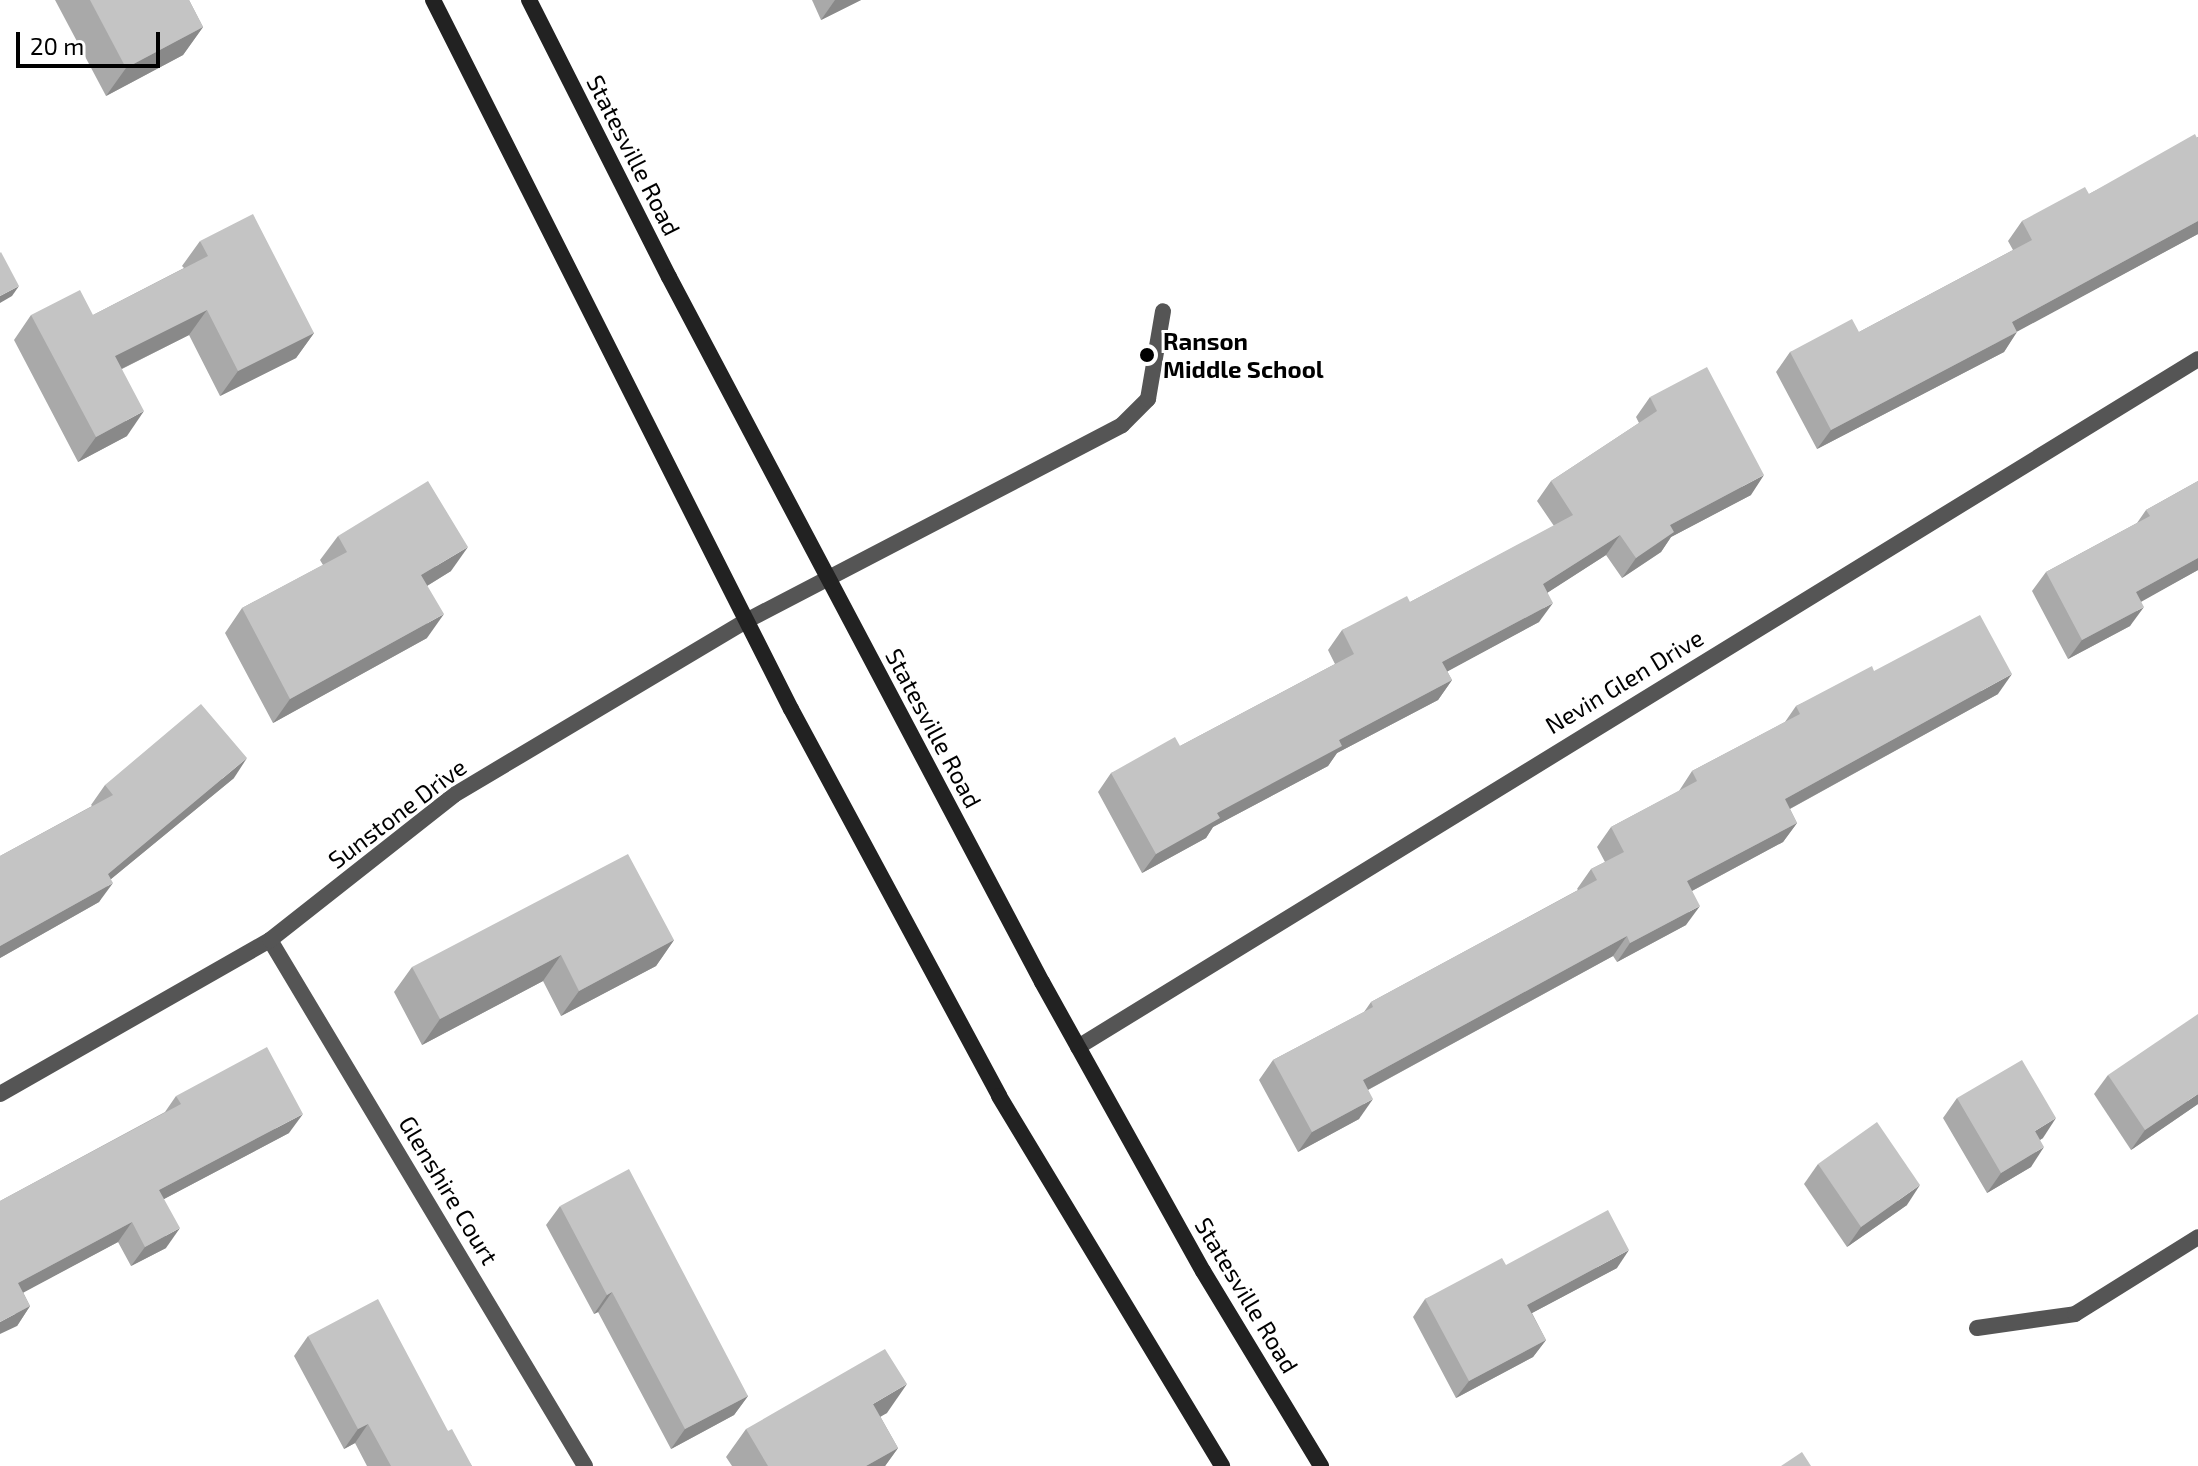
<!DOCTYPE html>
<html>
<head>
<meta charset="utf-8">
<style>
  body { margin:0 }
  #map { position:relative; width:2198px; height:1466px; overflow:hidden; background:#fff; font-family:"Exo 2",sans-serif }
  div>[style] { position:absolute }
  .street>* { height:16px; margin:-8px; padding:0 8px; transform-origin:8px; border-radius:8px; background:#555 }
  .secondary>* { height:16px; margin:-8px; padding:0 8px; transform-origin:8px; border-radius:8px; background:#222 }
  .wall>* { inset:0; background:#a9a9a9 }
  .shaded-wall>* { inset:0; background:#898989 }
  .building>* { inset:0; background:#c4c4c4 }
  .dots>* { width:22px; height:22px; translate:-50% -50%; box-sizing:border-box; border:4px solid #fff; border-radius:50% }
  span { translate:-50% -50%; white-space:nowrap; text-align:center; line-height:1.15; -webkit-text-stroke:6px #fff; paint-order:stroke }
  .street-label { font-size:24px; color:#000 }
  .poi-label { font-size:24px; color:#000; font-weight:700 }
  .left { translate:0 -50%; text-align:left }
  .scale { position:absolute; left:16px; top:32px; width:144px; height:36px; box-sizing:border-box; border:4px solid #000; border-top:0; padding-left:10px; font-size:24px; line-height:28px; white-space:nowrap; color:#000; -webkit-text-stroke:6px #fff; paint-order:stroke }
</style>
</head>
<body>
<div id="map">
  <div class="street">
    <div style="left:270px;top:940px;width:613px;rotate:59.08deg"></div>
    <div style="left:1078px;top:1047px;width:1314px;rotate:-31.56deg"></div>
    <div style="left:0;top:1094px;width:311px;rotate:-29.7deg"></div>
    <div style="left:270px;top:940px;width:234px;rotate:-38.2deg"></div>
    <div style="left:454px;top:795px;width:340px;rotate:-30.8deg"></div>
    <div style="left:746px;top:621px;width:424px;rotate:-27.5deg"></div>
    <div style="left:1122px;top:425px;width:37px;rotate:-45deg"></div>
    <div style="left:1148px;top:399px;width:89px;rotate:-80.3deg"></div>
    <div style="left:1977px;top:1328px;width:99px;rotate:-8.1deg"></div>
    <div style="left:2075px;top:1314px;width:145px;rotate:-32deg"></div>
  </div>
  <div class="secondary">
    <div style="left:433px;top:0;width:794px;rotate:63.21deg"></div>
    <div style="left:791px;top:709px;width:439px;rotate:61.7deg"></div>
    <div style="left:999px;top:1096px;width:432px;rotate:58.9deg"></div>
    <div style="left:529px;top:0;width:310px;rotate:63.2deg"></div>
    <div style="left:669px;top:277px;width:798px;rotate:62.12deg"></div>
    <div style="left:1042px;top:982px;width:331px;rotate:60.9deg"></div>
    <div style="left:1203px;top:1271px;width:228px;rotate:58.8deg"></div>
  </div>
  <div class="wall">
    <div style="clip-path:polygon(55px 0,189px 0,203px 27px,183px 55px,106px 96px)"></div>
    <div style="clip-path:polygon(812px 0,861px 0,821px 20px)"></div>
    <div style="clip-path:polygon(2198px 137px,2198px 234px,2017px 331px,2004px 352px,1817px 449px,1776px 372px,1790px 352px,1859px 332px,2013px 250px,2008px 241px,2022px 221px,2089px 194px)"></div>
    <div style="clip-path:polygon(200px 241px,314px 333px,296px 358px,220px 396px,189px 335px,122px 369px,127px 436px,78px 462px,14px 340px,31px 315px,93px 315px,184px 268px,182px 266px)"></div>
    <div style="clip-path:polygon(1650px 397px,1751px 495px,1671px 537px,1661px 552px,1622px 578px,1606px 555px,1548px 592px,1539px 622px,1447px 671px,1452px 680px,1438px 700px,1337px 753px,1328px 766px,1213px 827px,1206px 838px,1142px 873px,1098px 792px,1111px 773px,1180px 746px,1335px 664px,1328px 650px,1342px 630px,1410px 602px,1554px 526px,1537px 501px,1551px 481px,1639px 423px,1636px 417px)"></div>
    <div style="clip-path:polygon(2198px 481px,2198px 570px,2141px 601px,2130px 626px,2068px 659px,2032px 591px,2046px 572px,2137px 523px,2146px 510px)"></div>
    <div style="clip-path:polygon(338px 536px,451px 571px,427px 586px,427px 638px,273px 723px,225px 633px,242px 608px,323px 565px,320px 560px)"></div>
    <div style="clip-path:polygon(1874px 671px,1998px 694px,1790px 809px,1797px 823px,1783px 842px,1692px 891px,1686px 925px,1617px 962px,1613px 956px,1368px 1090px,1359px 1119px,1298px 1152px,1259px 1080px,1273px 1060px,1364px 1012px,1371px 1002px,1578px 890px,1577px 889px,1591px 869px,1605px 862px,1597px 847px,1611px 827px,1679px 791px,1692px 771px,1785px 722px,1796px 706px)"></div>
    <div style="clip-path:polygon(234px 778px,111px 879px,99px 902px,0 958px,0 856px,92px 806px,91px 805px,105px 785px)"></div>
    <div style="clip-path:polygon(674px 940px,656px 966px,561px 1016px,543px 981px,422px 1045px,394px 992px,412px 967px)"></div>
    <div style="clip-path:polygon(2108px 1075px,2198px 1104px,2131px 1150px,2094px 1094px)"></div>
    <div style="clip-path:polygon(176px 1096px,289px 1133px,164px 1199px,166px 1248px,131px 1266px,118px 1242px,23px 1292px,30px 1306px,17px 1326px,0 1201px,165px 1112px)"></div>
    <div style="clip-path:polygon(1957px 1098px,2043px 1138px,2040px 1140px,2031px 1167px,1987px 1193px,1943px 1118px)"></div>
    <div style="clip-path:polygon(1818px 1164px,1907px 1205px,1847px 1247px,1804px 1184px)"></div>
    <div style="clip-path:polygon(560px 1206px,748px 1396px,734px 1415px,671px 1449px,598px 1312px,594px 1314px,546px 1225px)"></div>
    <div style="clip-path:polygon(1506px 1265px,1617px 1268px,1532px 1313px,1546px 1340px,1533px 1357px,1456px 1398px,1413px 1317px,1425px 1299px)"></div>
    <div style="clip-path:polygon(308px 1336px,448px 1431px,472px 1466px,367px 1466px,355px 1443px,344px 1449px,294px 1356px)"></div>
    <div style="clip-path:polygon(887px 1413px,880px 1416px,898px 1448px,885px 1466px,732px 1466px,726px 1457px,746px 1429px)"></div>
  </div>
  <div class="shaded-wall">
    <div style="clip-path:polygon(835px 0,861px 0,821px 20px)"></div>
    <div style="clip-path:polygon(203px 27px,183px 55px,106px 96px,126px 68px)"></div>
    <div style="clip-path:polygon(2198px 221px,2198px 234px,1998px 342px,2012px 322px)"></div>
    <div style="clip-path:polygon(19px 286px,12px 296px,0 303px,0 296px)"></div>
    <div style="clip-path:polygon(207px 310px,189px 335px,97px 381px,115px 356px)"></div>
    <div style="clip-path:polygon(2017px 332px,2004px 352px,1817px 449px,1831px 430px)"></div>
    <div style="clip-path:polygon(314px 333px,296px 358px,220px 396px,238px 371px)"></div>
    <div style="clip-path:polygon(144px 411px,127px 436px,78px 462px,96px 437px)"></div>
    <div style="clip-path:polygon(1764px 475px,1751px 495px,1671px 537px,1661px 552px,1622px 578px,1636px 558px,1670px 525px)"></div>
    <div style="clip-path:polygon(1620px 535px,1606px 555px,1530px 604px,1543px 584px)"></div>
    <div style="clip-path:polygon(468px 547px,451px 571px,404px 600px,421px 575px)"></div>
    <div style="clip-path:polygon(2198px 558px,2198px 570px,2123px 612px,2136px 592px)"></div>
    <div style="clip-path:polygon(1553px 603px,1539px 622px,1428px 682px,1442px 662px)"></div>
    <div style="clip-path:polygon(2144px 607px,2130px 626px,2068px 659px,2082px 640px)"></div>
    <div style="clip-path:polygon(444px 614px,427px 638px,273px 723px,290px 699px)"></div>
    <div style="clip-path:polygon(2012px 674px,1998px 694px,1771px 819px,1785px 799px)"></div>
    <div style="clip-path:polygon(1452px 680px,1438px 700px,1337px 753px,1328px 766px,1213px 827px,1206px 838px,1142px 873px,1156px 854px,1217px 813px,1339px 740px)"></div>
    <div style="clip-path:polygon(247px 758px,234px 778px,94px 893px,108px 874px)"></div>
    <div style="clip-path:polygon(1797px 823px,1783px 842px,1673px 901px,1687px 881px)"></div>
    <div style="clip-path:polygon(113px 883px,99px 902px,0 958px,0 946px)"></div>
    <div style="clip-path:polygon(1700px 906px,1686px 925px,1617px 962px,1630px 943px)"></div>
    <div style="clip-path:polygon(1627px 936px,1613px 956px,1349px 1100px,1363px 1080px)"></div>
    <div style="clip-path:polygon(674px 940px,656px 966px,561px 1016px,579px 991px)"></div>
    <div style="clip-path:polygon(561px 955px,543px 981px,422px 1045px,440px 1019px)"></div>
    <div style="clip-path:polygon(2198px 1094px,2198px 1104px,2131px 1150px,2145px 1130px)"></div>
    <div style="clip-path:polygon(1373px 1099px,1359px 1119px,1298px 1152px,1312px 1132px)"></div>
    <div style="clip-path:polygon(303px 1114px,289px 1133px,145px 1209px,159px 1190px)"></div>
    <div style="clip-path:polygon(2056px 1118px,2043px 1138px,2021px 1151px,2035px 1131px)"></div>
    <div style="clip-path:polygon(2044px 1147px,2031px 1167px,1987px 1193px,2001px 1173px)"></div>
    <div style="clip-path:polygon(1920px 1185px,1907px 1205px,1847px 1247px,1861px 1227px)"></div>
    <div style="clip-path:polygon(132px 1222px,118px 1242px,4px 1303px,18px 1283px)"></div>
    <div style="clip-path:polygon(180px 1228px,166px 1248px,131px 1266px,145px 1247px)"></div>
    <div style="clip-path:polygon(1629px 1250px,1617px 1268px,1515px 1322px,1527px 1305px)"></div>
    <div style="clip-path:polygon(612px 1292px,598px 1312px,594px 1314px,607px 1295px)"></div>
    <div style="clip-path:polygon(30px 1306px,17px 1326px,0 1334px,0 1322px)"></div>
    <div style="clip-path:polygon(1546px 1340px,1533px 1357px,1456px 1398px,1469px 1381px)"></div>
    <div style="clip-path:polygon(907px 1384px,887px 1413px,854px 1432px,873px 1404px)"></div>
    <div style="clip-path:polygon(748px 1396px,734px 1415px,671px 1449px,685px 1429px)"></div>
    <div style="clip-path:polygon(368px 1424px,355px 1443px,344px 1449px,358px 1429px)"></div>
    <div style="clip-path:polygon(898px 1448px,885px 1466px,866px 1466px)"></div>
  </div>
  <div class="building">
    <div style="clip-path:polygon(90px 0,189px 0,203px 27px,126px 68px)"></div>
    <div style="clip-path:polygon(2195px 134px,2197px 138px,2198px 137px,2198px 221px,2012px 322px,2017px 332px,1831px 430px,1790px 352px,1852px 319px,1859px 332px,2032px 240px,2022px 221px,2085px 187px,2089px 194px)"></div>
    <div style="clip-path:polygon(253px 214px,314px 333px,238px 371px,207px 310px,115px 356px,144px 411px,96px 437px,31px 315px,80px 290px,93px 315px,208px 256px,200px 241px)"></div>
    <div style="clip-path:polygon(1px 252px,19px 286px,0 296px,0 253px)"></div>
    <div style="clip-path:polygon(1707px 367px,1764px 475px,1670px 525px,1674px 532px,1636px 558px,1620px 535px,1543px 584px,1553px 603px,1442px 662px,1452px 680px,1339px 740px,1342px 746px,1217px 813px,1220px 818px,1156px 854px,1111px 773px,1175px 737px,1180px 746px,1354px 654px,1342px 630px,1407px 596px,1410px 602px,1573px 515px,1551px 481px,1657px 411px,1650px 397px)"></div>
    <div style="clip-path:polygon(428px 481px,468px 547px,421px 575px,444px 614px,290px 699px,242px 608px,347px 552px,338px 536px)"></div>
    <div style="clip-path:polygon(2198px 481px,2198px 558px,2136px 592px,2144px 607px,2082px 640px,2046px 572px,2150px 516px,2146px 510px)"></div>
    <div style="clip-path:polygon(1980px 615px,2012px 674px,1785px 799px,1797px 823px,1687px 881px,1700px 906px,1630px 943px,1627px 936px,1363px 1080px,1373px 1099px,1312px 1132px,1273px 1060px,1373px 1007px,1371px 1002px,1597px 880px,1591px 869px,1624px 852px,1611px 827px,1697px 781px,1692px 771px,1800px 714px,1796px 706px,1872px 666px,1874px 671px)"></div>
    <div style="clip-path:polygon(201px 704px,247px 758px,108px 874px,113px 883px,0 946px,0 856px,113px 795px,105px 785px)"></div>
    <div style="clip-path:polygon(628px 854px,674px 940px,579px 991px,561px 955px,440px 1019px,412px 967px)"></div>
    <div style="clip-path:polygon(2198px 1014px,2198px 1094px,2145px 1130px,2108px 1075px)"></div>
    <div style="clip-path:polygon(267px 1047px,303px 1114px,159px 1190px,180px 1228px,145px 1247px,132px 1222px,18px 1283px,30px 1306px,0 1322px,0 1201px,181px 1104px,176px 1096px)"></div>
    <div style="clip-path:polygon(2022px 1060px,2056px 1118px,2035px 1131px,2044px 1147px,2001px 1173px,1957px 1098px)"></div>
    <div style="clip-path:polygon(1877px 1122px,1920px 1185px,1861px 1227px,1818px 1164px)"></div>
    <div style="clip-path:polygon(629px 1169px,748px 1396px,685px 1429px,612px 1292px,607px 1295px,560px 1206px)"></div>
    <div style="clip-path:polygon(1608px 1210px,1629px 1250px,1527px 1305px,1546px 1340px,1469px 1381px,1425px 1299px,1502px 1258px,1506px 1265px)"></div>
    <div style="clip-path:polygon(378px 1299px,448px 1431px,452px 1429px,472px 1466px,391px 1466px,368px 1424px,358px 1429px,308px 1336px)"></div>
    <div style="clip-path:polygon(885px 1349px,907px 1384px,873px 1404px,898px 1448px,866px 1466px,768px 1466px,746px 1429px)"></div>
    <div style="clip-path:polygon(1802px 1452px,1811px 1466px,1781px 1466px)"></div>
  </div>
  <div class="dots">
    <div style="left:1147px;top:355px;background:#000"></div>
  </div>
  <div class="street-label">
    <span style="left:634px;top:155px;rotate:63deg">Statesville Road</span>
    <span style="left:1624px;top:681px;rotate:-31deg">Nevin Glen Drive</span>
    <span style="left:934px;top:728px;rotate:62deg">Statesville Road</span>
    <span style="left:397px;top:813px;rotate:-37deg">Sunstone Drive</span>
    <span style="left:449px;top:1190px;rotate:59deg">Glenshire Court</span>
    <span style="left:1247px;top:1295px;rotate:59deg">Statesville Road</span>
  </div>
  <div class="poi-label">
    <span class="left" style="left:1163px;top:355px">Ranson<br>Middle School</span>
  </div>
  <div class="scale">20 m</div>
</div>
</body>
</html>
